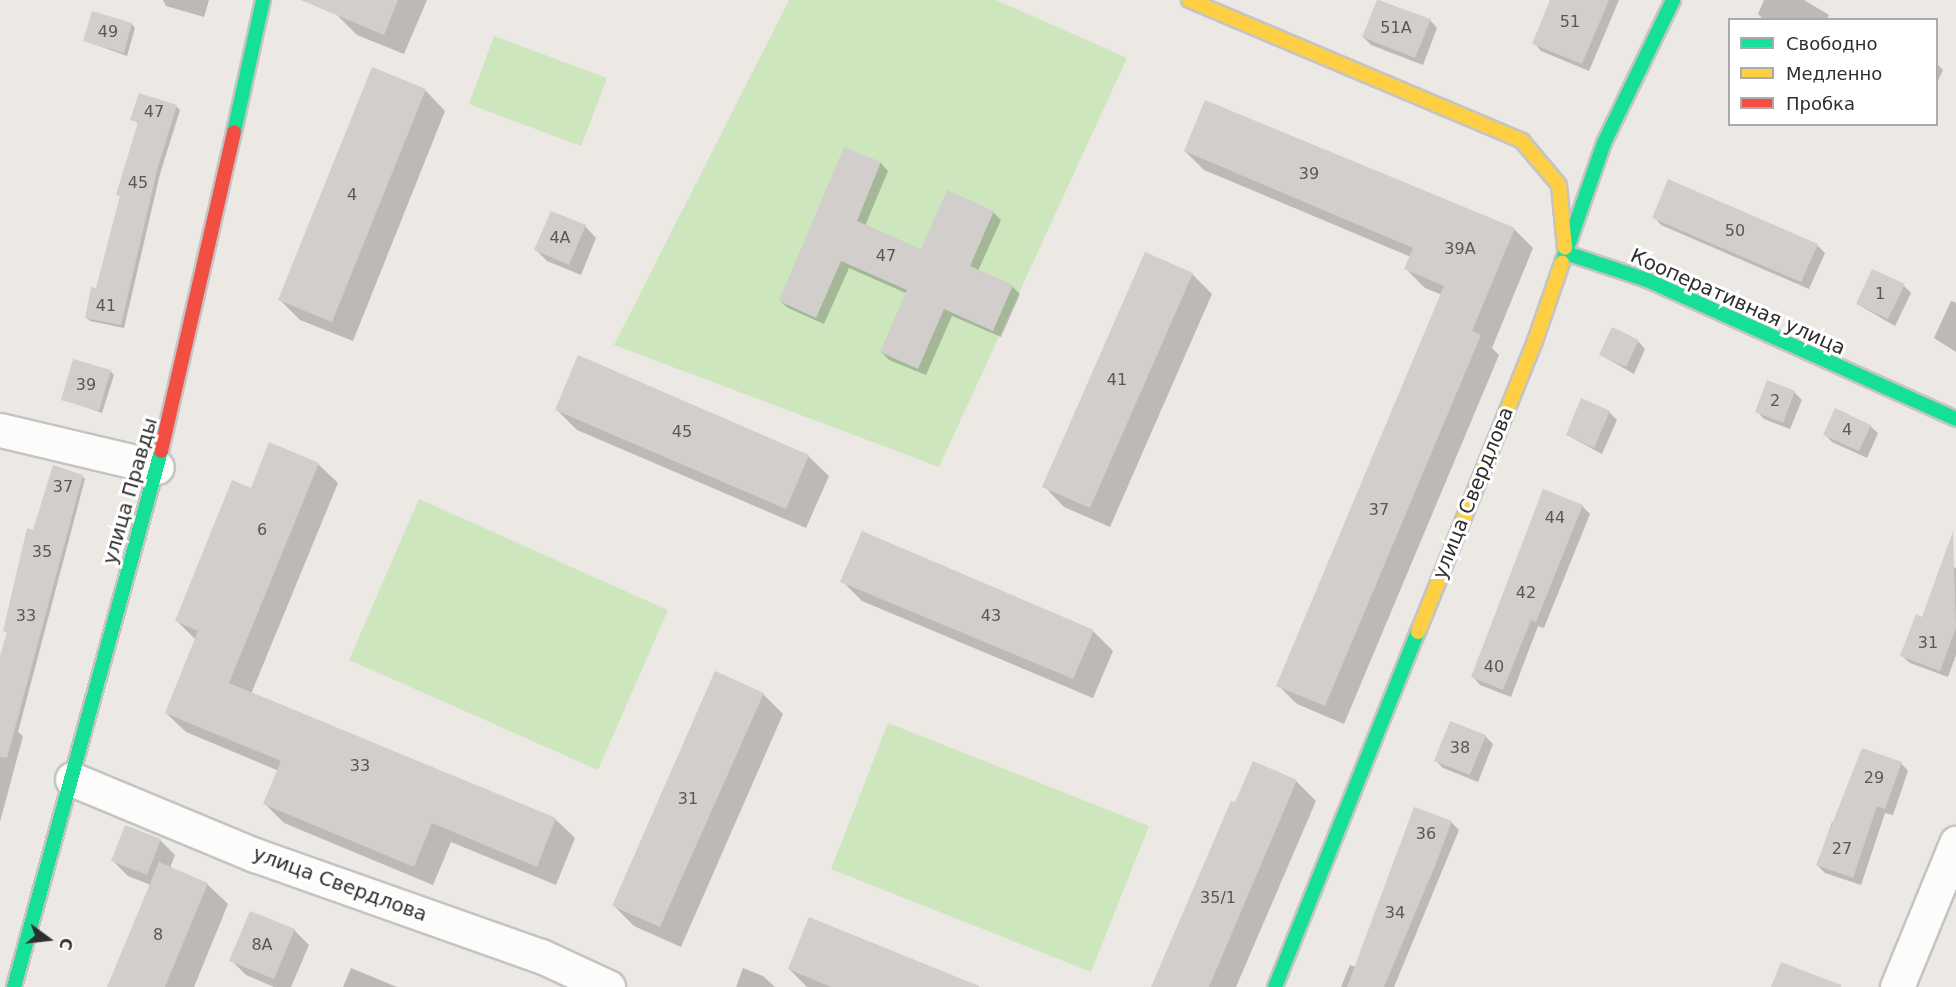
<!DOCTYPE html>
<html>
<head>
<meta charset="utf-8">
<style>
  body { margin:0 }
  #map { position:relative; width:1956px; height:987px; overflow:hidden; background:#ece8e4; font-family:"DejaVu Sans",sans-serif }
  div>[style] { position:absolute }
  .green>* { inset:0; background:#cee6be }
  .shadow>* { inset:0; background:#0003 }
  .building>* { inset:0; background:#d1cecb }
  .roads { filter:drop-shadow(2px 0 #c5c4c5) drop-shadow(-2px 0 #c5c4c5) drop-shadow(0 2px #c5c4c5) drop-shadow(0 -2px #c5c4c5) }
  .street>* { height:33px; margin:-16.5px; padding:0 16.5px; transform-origin:16.5px; border-radius:16.5px; background:#fcfcfb }
  .fast>* { height:14px; margin:-7px; padding:0 7px; transform-origin:7px; border-radius:7px; background:#16e098 }
  .slow>* { height:14px; margin:-7px; padding:0 7px; transform-origin:7px; border-radius:7px; background:#ffcf43 }
  .jam>* { height:14px; margin:-7px; padding:0 7px; transform-origin:7px; border-radius:7px; background:#f24e42 }
  span { translate:-50% -50%; white-space:nowrap; text-align:center; line-height:1.15; -webkit-text-stroke:6px #fff; paint-order:stroke }
  .number-label { font-size:16px; color:#585857 }
  .number-label span { -webkit-text-stroke-width:0 }
  .street-label { font-size:20px; color:#2e2e2e }
  .legend { position:absolute; left:1728px; top:18px; width:210px; height:108px; box-sizing:border-box; background:#fff; border:2px solid #ababab; margin:0; padding:8px 10px; list-style:none; font-size:18px; color:#2e2e2e }
  .legend li { display:flex; align-items:center; gap:12px; height:30px }
  .legend b { width:30px; border:2px solid #ababab }
  .north { position:absolute; left:18px; top:909px; width:60px; height:60px; -webkit-text-stroke:4px #fff; paint-order:stroke; rotate:105deg; font-size:16px; font-weight:700; line-height:24px; text-align:center; color:#2e2e2e }
  .north::after { content:''; display:block; margin:auto; width:21px; height:27px; background:#2e2e2e; clip-path:polygon(50% 0,100% 100%,50% 72%,0 100%) }
</style>
</head>
<body>
<div id="map">
  <div class="green">
    <div style="clip-path:polygon(789px 0,996px 0,1127px 58px,939px 467px,614px 345px)"></div>
    <div style="clip-path:polygon(494px 36px,607px 78px,581px 146px,469px 104px)"></div>
    <div style="clip-path:polygon(419px 499px,668px 610px,598px 770px,349px 660px)"></div>
    <div style="clip-path:polygon(888px 723px,1149px 826px,1091px 972px,831px 869px)"></div>
  </div>
  <div class="shadow">
    <div style="clip-path:polygon(163px 0,209px 0,204px 17px,166px 6px)"></div>
    <div style="clip-path:polygon(343px 0,427px 0,404px 54px,357px 35px,337px 15px)"></div>
    <div style="clip-path:polygon(1378px 0,1430px 20px,1437px 28px,1423px 65px,1371px 45px,1363px 37px)"></div>
    <div style="clip-path:polygon(1552px 0,1619px 0,1589px 71px,1541px 51px,1534px 43px)"></div>
    <div style="clip-path:polygon(1764px 0,1804px 0,1829px 15px,1827px 20px,1764px 20px,1758px 14px)"></div>
    <div style="clip-path:polygon(132px 24px,135px 28px,127px 56px,85px 41px)"></div>
    <div style="clip-path:polygon(1936px 63px,1943px 70px,1936px 85px)"></div>
    <div style="clip-path:polygon(425px 90px,445px 111px,353px 341px,300px 320px,280px 300px)"></div>
    <div style="clip-path:polygon(176px 106px,180px 110px,160px 174px,124px 328px,90px 321px,86px 317px,98px 290px,121px 197px,118px 194px,139px 124px,132px 119px)"></div>
    <div style="clip-path:polygon(845px 149px,881px 163px,888px 171px,865px 226px,922px 251px,993px 212px,1001px 220px,978px 271px,1012px 286px,1020px 294px,1001px 337px,952px 316px,926px 375px,889px 360px,881px 352px,908px 294px,849px 268px,824px 324px,788px 308px,780px 301px)"></div>
    <div style="clip-path:polygon(1185px 151px,1514px 229px,1533px 248px,1492px 348px,1499px 355px,1344px 724px,1297px 704px,1278px 685px,1442px 295px,1425px 288px,1406px 269px,1411px 257px,1204px 170px)"></div>
    <div style="clip-path:polygon(1654px 217px,1817px 245px,1825px 253px,1809px 289px,1661px 225px)"></div>
    <div style="clip-path:polygon(585px 226px,596px 238px,581px 275px,547px 261px,536px 250px)"></div>
    <div style="clip-path:polygon(1192px 274px,1212px 294px,1110px 527px,1064px 507px,1044px 486px)"></div>
    <div style="clip-path:polygon(1904px 286px,1911px 293px,1895px 326px,1857px 304px)"></div>
    <div style="clip-path:polygon(1951px 301px,1956px 303px,1956px 352px,1934px 338px)"></div>
    <div style="clip-path:polygon(1638px 341px,1645px 349px,1634px 374px,1601px 355px)"></div>
    <div style="clip-path:polygon(110px 371px,114px 375px,102px 413px,63px 399px)"></div>
    <div style="clip-path:polygon(1794px 392px,1802px 400px,1790px 429px,1764px 419px,1757px 411px)"></div>
    <div style="clip-path:polygon(556px 409px,808px 456px,829px 476px,806px 528px,577px 430px)"></div>
    <div style="clip-path:polygon(1609px 412px,1617px 420px,1602px 454px,1567px 435px)"></div>
    <div style="clip-path:polygon(1870px 426px,1878px 433px,1867px 458px,1832px 442px,1825px 435px)"></div>
    <div style="clip-path:polygon(318px 464px,338px 483px,251px 694px,555px 819px,575px 838px,556px 885px,451px 842px,433px 885px,284px 823px,265px 804px,279px 771px,186px 732px,166px 713px,196px 640px,177px 621px,252px 490px)"></div>
    <div style="clip-path:polygon(82px 476px,85px 479px,18px 732px,23px 736px,0 822px,0 661px,8px 634px,5px 631px,34px 532px)"></div>
    <div style="clip-path:polygon(1582px 506px,1590px 514px,1544px 628px,1538px 626px,1511px 697px,1480px 685px,1473px 677px)"></div>
    <div style="clip-path:polygon(1943px 563px,1956px 568px,1956px 655px,1948px 677px,1910px 663px,1902px 656px,1923px 619px)"></div>
    <div style="clip-path:polygon(842px 581px,1093px 631px,1113px 651px,1093px 698px,862px 601px)"></div>
    <div style="clip-path:polygon(763px 694px,783px 714px,681px 947px,634px 926px,614px 906px)"></div>
    <div style="clip-path:polygon(1485px 736px,1493px 744px,1478px 782px,1443px 768px,1436px 761px)"></div>
    <div style="clip-path:polygon(1901px 763px,1908px 771px,1893px 815px,1885px 813px,1861px 885px,1825px 873px,1817px 865px,1832px 822px,1837px 824px)"></div>
    <div style="clip-path:polygon(1296px 781px,1316px 801px,1236px 987px,1152px 987px,1235px 804px)"></div>
    <div style="clip-path:polygon(1451px 822px,1459px 830px,1394px 987px,1341px 987px,1350px 965px,1356px 967px)"></div>
    <div style="clip-path:polygon(160px 840px,175px 855px,170px 868px,207px 884px,228px 904px,194px 987px,109px 987px,151px 885px,128px 876px,113px 861px)"></div>
    <div style="clip-path:polygon(294px 930px,309px 945px,291px 987px,274px 987px,246px 975px,231px 960px)"></div>
    <div style="clip-path:polygon(351px 968px,397px 987px,343px 987px)"></div>
    <div style="clip-path:polygon(743px 968px,763px 976px,775px 987px,736px 987px)"></div>
    <div style="clip-path:polygon(789px 969px,978px 987px,807px 987px)"></div>
  </div>
  <div class="building">
    <div style="clip-path:polygon(301px 0,398px 0,384px 35px)"></div>
    <div style="clip-path:polygon(1377px 0,1431px 19px,1415px 58px,1362px 37px)"></div>
    <div style="clip-path:polygon(1550px 0,1609px 0,1582px 64px,1532px 44px)"></div>
    <div style="clip-path:polygon(92px 11px,132px 23px,124px 53px,83px 41px)"></div>
    <div style="clip-path:polygon(372px 67px,426px 89px,332px 322px,278px 300px)"></div>
    <div style="clip-path:polygon(139px 93px,177px 105px,157px 170px,121px 325px,85px 318px,91px 287px,96px 288px,120px 196px,116px 195px,138px 122px,130px 120px)"></div>
    <div style="clip-path:polygon(1205px 100px,1515px 228px,1472px 331px,1481px 335px,1325px 706px,1276px 686px,1444px 286px,1404px 269px,1413px 248px,1184px 151px)"></div>
    <div style="clip-path:polygon(844px 147px,881px 162px,857px 221px,921px 249px,947px 190px,994px 211px,970px 266px,1013px 285px,993px 331px,944px 309px,918px 369px,880px 352px,907px 290px,841px 261px,816px 318px,779px 301px)"></div>
    <div style="clip-path:polygon(1668px 179px,1818px 244px,1801px 282px,1652px 218px)"></div>
    <div style="clip-path:polygon(551px 211px,586px 225px,569px 265px,534px 250px)"></div>
    <div style="clip-path:polygon(1145px 252px,1193px 273px,1090px 508px,1042px 487px)"></div>
    <div style="clip-path:polygon(1872px 269px,1905px 284px,1888px 319px,1856px 304px)"></div>
    <div style="clip-path:polygon(1612px 327px,1639px 340px,1626px 367px,1599px 355px)"></div>
    <div style="clip-path:polygon(578px 355px,809px 455px,786px 509px,555px 410px)"></div>
    <div style="clip-path:polygon(73px 359px,111px 370px,99px 411px,61px 400px)"></div>
    <div style="clip-path:polygon(1767px 380px,1795px 391px,1783px 423px,1755px 412px)"></div>
    <div style="clip-path:polygon(1581px 398px,1610px 411px,1594px 448px,1566px 435px)"></div>
    <div style="clip-path:polygon(1835px 408px,1871px 425px,1859px 451px,1823px 435px)"></div>
    <div style="clip-path:polygon(269px 442px,319px 463px,229px 683px,556px 818px,537px 867px,432px 823px,414px 867px,263px 804px,281px 761px,165px 713px,198px 631px,175px 621px,232px 480px,251px 488px)"></div>
    <div style="clip-path:polygon(53px 465px,83px 475px,7px 758px,0 757px,0 656px,7px 632px,3px 631px,27px 528px,33px 530px)"></div>
    <div style="clip-path:polygon(1543px 489px,1583px 505px,1536px 622px,1531px 620px,1503px 690px,1471px 677px)"></div>
    <div style="clip-path:polygon(862px 531px,1094px 630px,1073px 679px,840px 582px)"></div>
    <div style="clip-path:polygon(1953px 531px,1956px 628px,1940px 671px,1900px 656px,1916px 614px,1922px 617px)"></div>
    <div style="clip-path:polygon(715px 671px,764px 693px,660px 927px,612px 906px)"></div>
    <div style="clip-path:polygon(1450px 721px,1486px 735px,1470px 775px,1434px 761px)"></div>
    <div style="clip-path:polygon(1862px 748px,1902px 762px,1885px 809px,1877px 806px,1853px 878px,1816px 865px)"></div>
    <div style="clip-path:polygon(1253px 761px,1297px 780px,1209px 987px,1151px 987px,1231px 801px,1235px 802px)"></div>
    <div style="clip-path:polygon(1414px 807px,1452px 821px,1437px 861px,1384px 987px,1347px 987px)"></div>
    <div style="clip-path:polygon(125px 825px,161px 839px,147px 875px,111px 861px)"></div>
    <div style="clip-path:polygon(159px 862px,208px 883px,165px 987px,107px 987px)"></div>
    <div style="clip-path:polygon(250px 911px,295px 929px,274px 979px,229px 961px)"></div>
    <div style="clip-path:polygon(809px 917px,979px 986px,979px 987px,831px 987px,788px 969px)"></div>
    <div style="clip-path:polygon(1781px 962px,1841px 985px,1841px 987px,1771px 987px)"></div>
  </div>
  <div class="roads">
    <div class="street">
      <div style="left:0;top:430px;width:161px;rotate:13.3deg"></div>
      <div style="left:72px;top:779px;width:198px;rotate:22.6deg"></div>
      <div style="left:255px;top:855px;width:303px;rotate:19.5deg"></div>
      <div style="left:541px;top:956px;width:74px;rotate:24.8deg"></div>
      <div style="left:1897px;top:987px;width:156px;rotate:-67.7deg"></div>
    </div>
    <div class="fast">
      <div style="left:234px;top:132px;width:135px;rotate:-77.6deg"></div>
      <div style="left:1565px;top:248px;width:5px;rotate:79deg"></div>
      <div style="left:1566px;top:253px;width:85px;rotate:18.4deg"></div>
      <div style="left:1647px;top:280px;width:339px;rotate:24.2deg"></div>
      <div style="left:1562px;top:263px;width:127px;rotate:-70.7deg"></div>
      <div style="left:1604px;top:143px;width:159px;rotate:-64.2deg"></div>
      <div style="left:14px;top:987px;width:556px;rotate:-74.66deg"></div>
      <div style="left:1275px;top:987px;width:383px;rotate:-68.1deg"></div>
    </div>
    <div class="slow">
      <div style="left:1189px;top:0;width:362px;rotate:22.9deg"></div>
      <div style="left:1522px;top:141px;width:57px;rotate:49.9deg"></div>
      <div style="left:1559px;top:185px;width:63px;rotate:84.6deg"></div>
      <div style="left:1418px;top:632px;width:314px;rotate:-68.1deg"></div>
      <div style="left:1535px;top:341px;width:83px;rotate:-70.9deg"></div>
    </div>
    <div class="jam">
      <div style="left:161px;top:451px;width:327px;rotate:-77.1deg"></div>
    </div>
  </div>
  <div class="number-label">
    <span style="left:1570px;top:22px">51</span>
    <span style="left:1396px;top:28px">51А</span>
    <span style="left:108px;top:32px">49</span>
    <span style="left:154px;top:112px">47</span>
    <span style="left:1309px;top:174px">39</span>
    <span style="left:138px;top:183px">45</span>
    <span style="left:352px;top:195px">4</span>
    <span style="left:1735px;top:231px">50</span>
    <span style="left:560px;top:238px">4А</span>
    <span style="left:1460px;top:249px">39А</span>
    <span style="left:886px;top:256px">47</span>
    <span style="left:1880px;top:294px">1</span>
    <span style="left:106px;top:306px">41</span>
    <span style="left:1117px;top:380px">41</span>
    <span style="left:86px;top:385px">39</span>
    <span style="left:1775px;top:401px">2</span>
    <span style="left:1847px;top:430px">4</span>
    <span style="left:682px;top:432px">45</span>
    <span style="left:63px;top:487px">37</span>
    <span style="left:1379px;top:510px">37</span>
    <span style="left:1555px;top:518px">44</span>
    <span style="left:262px;top:530px">6</span>
    <span style="left:42px;top:552px">35</span>
    <span style="left:1526px;top:593px">42</span>
    <span style="left:26px;top:616px">33</span>
    <span style="left:991px;top:616px">43</span>
    <span style="left:1928px;top:643px">31</span>
    <span style="left:1494px;top:667px">40</span>
    <span style="left:1460px;top:748px">38</span>
    <span style="left:360px;top:766px">33</span>
    <span style="left:1874px;top:778px">29</span>
    <span style="left:688px;top:799px">31</span>
    <span style="left:1426px;top:834px">36</span>
    <span style="left:1842px;top:849px">27</span>
    <span style="left:1218px;top:898px">35/1</span>
    <span style="left:1395px;top:913px">34</span>
    <span style="left:158px;top:935px">8</span>
    <span style="left:262px;top:945px">8А</span>
  </div>
  <div class="street-label">
    <span style="left:1738px;top:302px;rotate:24deg">Кооперативная улица</span>
    <span style="left:130px;top:491px;rotate:-74deg">улица Правды</span>
    <span style="left:1473px;top:493px;rotate:-68deg">улица Свердлова</span>
    <span style="left:340px;top:884px;rotate:20deg">улица Свердлова</span>
  </div>
  <ul class="legend">
  <li><b style="height:8px;background:#16e098"></b>Свободно</li>
  <li><b style="height:8px;background:#ffcf43"></b>Медленно</li>
  <li><b style="height:8px;background:#f24e42"></b>Пробка</li>
  </ul>
  <div class="north">С</div>
</div>
</body>
</html>
